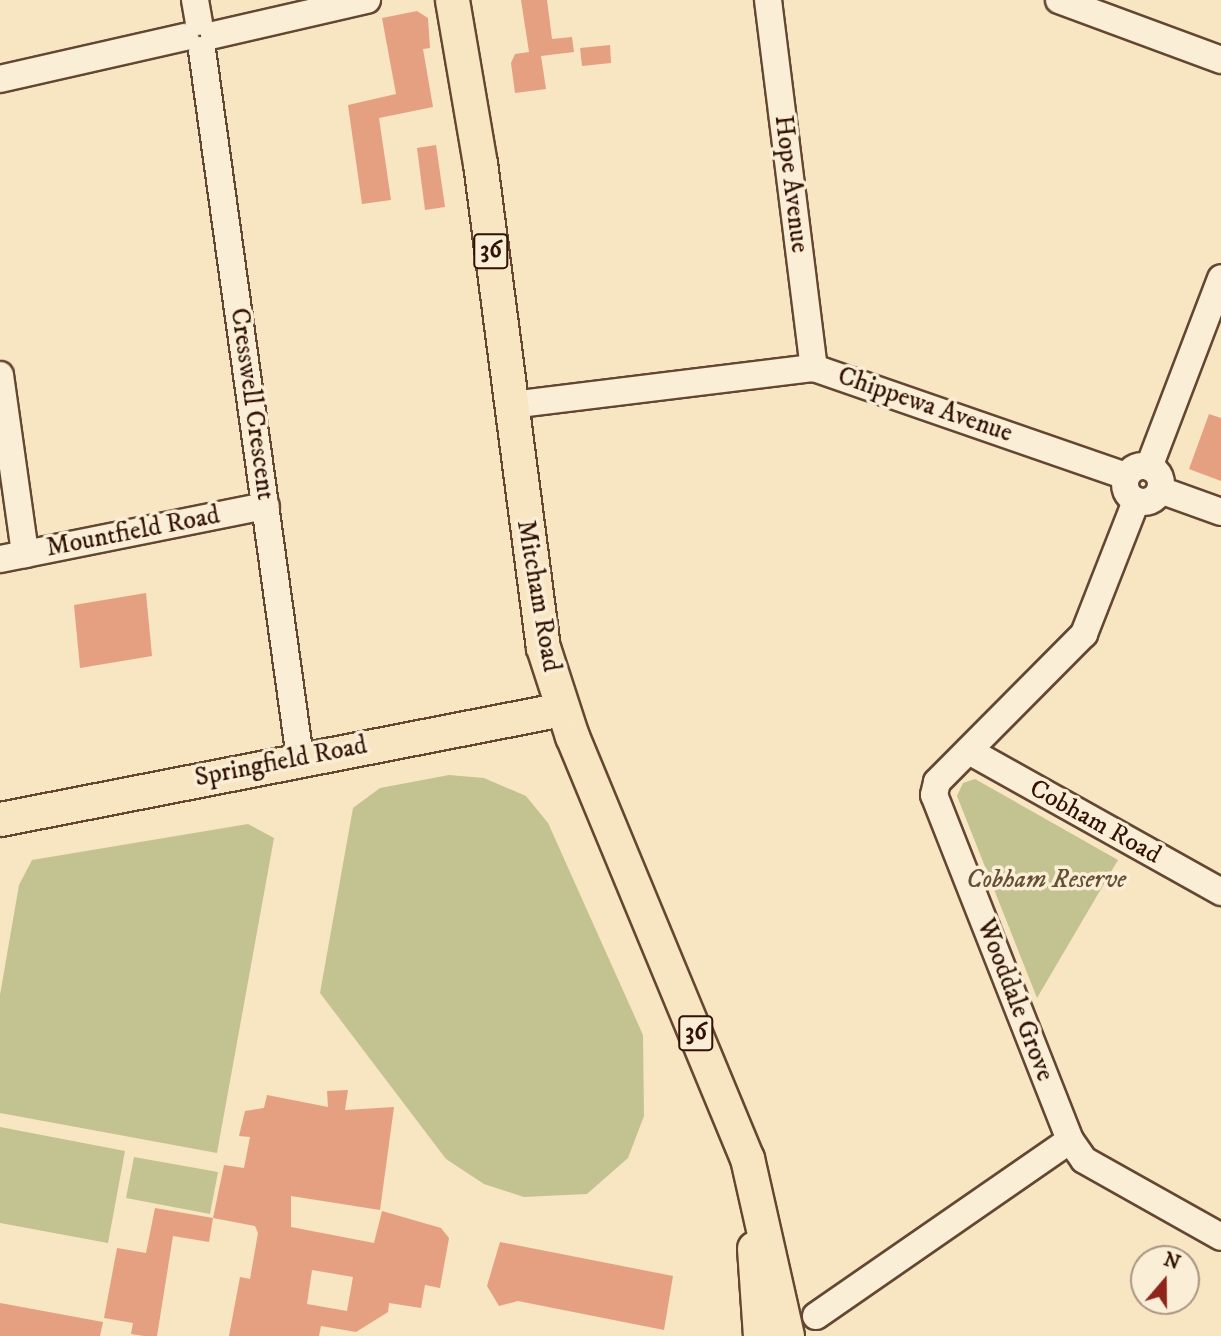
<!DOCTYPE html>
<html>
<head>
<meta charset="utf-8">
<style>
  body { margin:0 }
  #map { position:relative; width:1221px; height:1336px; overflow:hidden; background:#f8e5c2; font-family:"IM FELL DW Pica",serif }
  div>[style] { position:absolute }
  .green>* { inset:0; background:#c2c390 }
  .building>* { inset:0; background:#e5a081 }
  .roads { filter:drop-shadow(2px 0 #644732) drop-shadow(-2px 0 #644732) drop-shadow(0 2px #644732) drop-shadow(0 -2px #644732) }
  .minor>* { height:26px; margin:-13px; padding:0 13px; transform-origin:13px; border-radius:13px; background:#faeed7 }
  .minor>.ring { margin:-13px; padding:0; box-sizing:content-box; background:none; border:26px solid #faeed7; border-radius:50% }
  .major>* { height:33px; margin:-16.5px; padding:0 16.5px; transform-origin:16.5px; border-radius:16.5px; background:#f8e5c2 }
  span { translate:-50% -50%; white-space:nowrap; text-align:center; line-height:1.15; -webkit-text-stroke:7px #faeed7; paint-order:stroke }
  .shield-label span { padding:2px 5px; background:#faeed7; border:2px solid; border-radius:5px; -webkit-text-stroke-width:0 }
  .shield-label { font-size:24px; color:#321202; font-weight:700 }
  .street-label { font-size:26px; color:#321202 }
  .park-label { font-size:26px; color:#645034; font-style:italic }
  .north { position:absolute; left:1130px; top:1245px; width:70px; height:70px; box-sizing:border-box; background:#faeed7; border:2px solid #aa9682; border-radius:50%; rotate:20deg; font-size:19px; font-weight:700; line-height:28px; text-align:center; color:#321202 }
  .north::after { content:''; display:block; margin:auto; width:24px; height:32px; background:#8f2418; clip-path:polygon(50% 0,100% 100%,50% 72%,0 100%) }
</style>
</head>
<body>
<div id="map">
  <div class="green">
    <div style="clip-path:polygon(449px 775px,484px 778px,526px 796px,548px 823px,643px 1035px,644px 1116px,628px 1158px,587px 1194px,524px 1197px,484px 1184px,446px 1159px,320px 993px,353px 808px,380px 788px)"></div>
    <div style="clip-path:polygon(975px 779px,1118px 860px,1037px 998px,957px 796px,963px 783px)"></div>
    <div style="clip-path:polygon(248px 824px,274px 838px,217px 1153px,0 1113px,0 995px,19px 885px,32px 860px)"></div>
    <div style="clip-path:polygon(0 1127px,125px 1151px,108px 1243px,0 1223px)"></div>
    <div style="clip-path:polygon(134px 1157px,218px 1172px,210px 1214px,126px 1198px)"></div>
  </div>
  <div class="building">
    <div style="clip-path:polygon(521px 0,547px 0,552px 39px,572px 37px,574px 52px,541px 56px,546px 89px,515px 93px,511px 63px,515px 54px,529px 52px)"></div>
    <div style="clip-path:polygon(417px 11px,428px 18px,430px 48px,423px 49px,433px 107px,379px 118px,391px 200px,362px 204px,348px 105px,396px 94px,382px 18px)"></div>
    <div style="clip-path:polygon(610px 45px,611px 63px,582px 66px,580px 48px)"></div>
    <div style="clip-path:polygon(436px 145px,445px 207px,425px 210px,417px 148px)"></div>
    <div style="clip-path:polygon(1209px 414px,1221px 418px,1221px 481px,1189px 469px)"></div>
    <div style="clip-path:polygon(146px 593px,152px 656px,80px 668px,74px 605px)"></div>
    <div style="clip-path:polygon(evenodd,348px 1090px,345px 1110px,394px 1107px,380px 1210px,291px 1196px,291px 1227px,374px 1243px,382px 1211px,441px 1228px,449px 1238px,440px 1288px,425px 1285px,421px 1308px,389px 1303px,388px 1312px,356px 1332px,321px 1326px,319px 1336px,229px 1336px,240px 1277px,250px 1279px,258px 1233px,255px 1226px,213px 1218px,224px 1165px,244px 1168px,250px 1137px,239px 1136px,245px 1111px,264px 1108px,267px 1095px,328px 1107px,327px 1091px,348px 1090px,312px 1270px,353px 1277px,347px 1311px,307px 1304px,312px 1270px)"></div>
    <div style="clip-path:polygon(155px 1208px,213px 1218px,209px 1242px,173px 1236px,157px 1336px,144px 1336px,131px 1334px,133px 1323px,104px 1318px,117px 1248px,146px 1253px)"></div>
    <div style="clip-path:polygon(500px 1242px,673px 1276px,664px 1330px,518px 1301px,499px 1306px,487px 1286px)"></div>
    <div style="clip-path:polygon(0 1303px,103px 1322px,100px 1336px,0 1336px)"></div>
  </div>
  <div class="roads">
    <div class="minor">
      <div style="left:195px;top:0;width:22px;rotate:80deg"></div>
      <div style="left:768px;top:0;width:371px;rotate:82.9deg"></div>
      <div style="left:1059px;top:0;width:173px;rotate:20.3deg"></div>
      <div style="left:214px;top:35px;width:157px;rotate:-12.9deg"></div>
      <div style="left:202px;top:50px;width:715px;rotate:82.12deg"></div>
      <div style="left:0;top:79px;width:190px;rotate:-12.8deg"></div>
      <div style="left:0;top:375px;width:181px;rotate:82deg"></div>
      <div style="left:511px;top:405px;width:305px;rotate:-7deg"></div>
      <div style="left:814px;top:368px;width:330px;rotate:19.1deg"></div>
      <div class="ring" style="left:1125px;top:466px;width:10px;height:10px"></div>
      <div style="left:1149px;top:467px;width:202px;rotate:-69.1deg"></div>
      <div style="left:1160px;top:490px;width:65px;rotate:19.8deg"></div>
      <div style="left:0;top:559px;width:271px;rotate:-11.3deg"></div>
      <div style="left:969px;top:751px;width:289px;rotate:29.2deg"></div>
      <div style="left:1070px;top:1140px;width:24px;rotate:55deg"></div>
      <div style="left:1084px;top:1160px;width:157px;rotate:29.3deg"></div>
      <div style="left:816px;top:1316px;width:309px;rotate:-34.7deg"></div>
      <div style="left:1070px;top:1140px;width:371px;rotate:-111.5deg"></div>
      <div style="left:934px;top:795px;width:13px;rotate:-77deg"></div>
      <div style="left:937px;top:782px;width:209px;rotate:-45.2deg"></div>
      <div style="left:1084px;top:634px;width:143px;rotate:-68.6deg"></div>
    </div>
    <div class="major">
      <div style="left:452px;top:0;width:165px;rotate:80.3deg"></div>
      <div style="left:480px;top:163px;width:488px;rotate:82.6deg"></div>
      <div style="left:543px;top:647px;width:94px;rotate:72deg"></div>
      <div style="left:572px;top:736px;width:457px;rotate:67.5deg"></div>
      <div style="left:747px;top:1158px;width:182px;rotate:77.3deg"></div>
      <div style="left:0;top:819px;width:573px;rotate:-11.07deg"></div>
      <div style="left:754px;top:1248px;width:88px;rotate:86.1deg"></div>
    </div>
  </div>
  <div class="shield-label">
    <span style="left:491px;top:251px">36</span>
    <span style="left:696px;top:1033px">36</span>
  </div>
  <div class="street-label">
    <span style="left:791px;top:184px;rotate:83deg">Hope Avenue</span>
    <span style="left:252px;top:404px;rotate:82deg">Cresswell Crescent</span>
    <span style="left:925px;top:405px;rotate:19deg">Chippewa Avenue</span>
    <span style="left:133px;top:532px;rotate:-11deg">Mountfield Road</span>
    <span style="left:538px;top:596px;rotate:80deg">Mitcham Road</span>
    <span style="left:281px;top:762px;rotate:-11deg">Springfield Road</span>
    <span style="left:1095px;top:822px;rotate:29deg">Cobham Road</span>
    <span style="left:1015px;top:1000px;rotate:69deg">Wooddale Grove</span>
  </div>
  <div class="park-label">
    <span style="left:1046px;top:880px">Cobham Reserve</span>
  </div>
  <div class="north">N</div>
</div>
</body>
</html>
